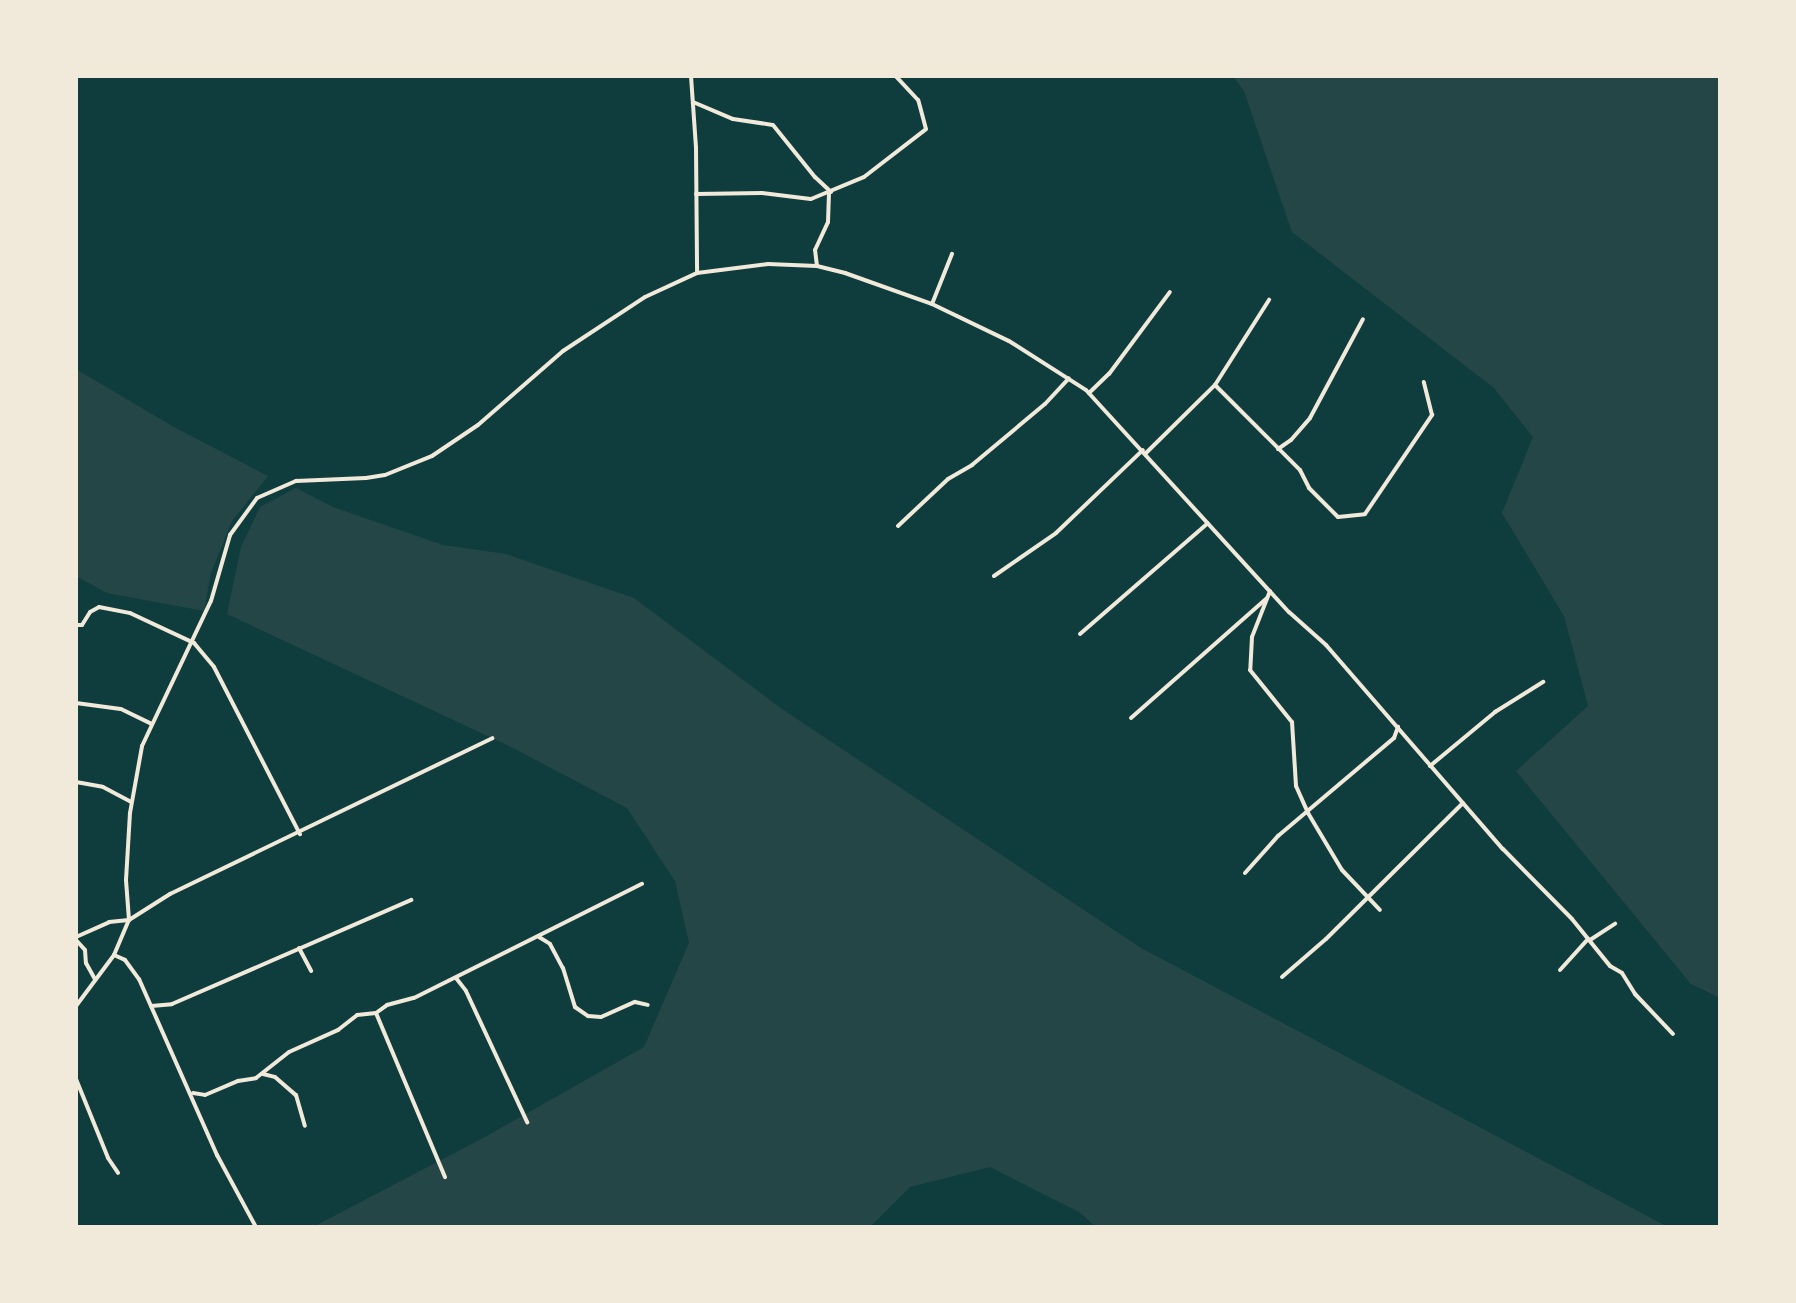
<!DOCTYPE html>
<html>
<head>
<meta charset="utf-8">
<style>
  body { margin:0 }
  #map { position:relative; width:1796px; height:1303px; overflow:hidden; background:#0f3d3e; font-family:Raleway,sans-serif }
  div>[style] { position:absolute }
  .green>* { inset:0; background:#244646 }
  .minor>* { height:4px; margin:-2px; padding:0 2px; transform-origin:2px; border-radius:2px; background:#f1e9da }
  span { translate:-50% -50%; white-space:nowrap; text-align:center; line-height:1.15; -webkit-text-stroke:6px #f1e9da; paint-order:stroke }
  .frame { position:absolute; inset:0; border:78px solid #f1e9da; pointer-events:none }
</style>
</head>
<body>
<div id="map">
  <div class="green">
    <div style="clip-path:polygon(1233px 76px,1720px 76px,1720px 998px,1691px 984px,1516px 771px,1588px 706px,1564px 616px,1502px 513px,1533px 437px,1494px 388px,1292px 232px,1244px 91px)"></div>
    <div style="clip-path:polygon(76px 369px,172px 426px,268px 476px,232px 521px,211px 573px,204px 611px,107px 593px,76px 576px)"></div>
    <div style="clip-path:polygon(296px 488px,333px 507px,443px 545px,506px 554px,634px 598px,782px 709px,1141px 948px,1668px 1227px,1096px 1227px,1079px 1212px,990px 1167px,910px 1187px,870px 1227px,313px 1227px,485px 1137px,644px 1047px,689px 943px,675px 881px,627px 808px,513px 748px,227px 614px,241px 547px,260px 507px)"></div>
  </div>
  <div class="minor">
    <div style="left:691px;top:76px;width:72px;rotate:86deg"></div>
    <div style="left:696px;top:148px;width:125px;rotate:89.5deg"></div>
    <div style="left:693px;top:102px;width:43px;rotate:23deg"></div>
    <div style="left:733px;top:119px;width:40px;rotate:8.5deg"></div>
    <div style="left:773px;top:125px;width:67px;rotate:51.1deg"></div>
    <div style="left:815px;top:177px;width:22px;rotate:43deg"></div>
    <div style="left:696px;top:194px;width:66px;rotate:-0.9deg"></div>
    <div style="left:762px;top:193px;width:49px;rotate:7deg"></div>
    <div style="left:811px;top:199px;width:57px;rotate:-22.5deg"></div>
    <div style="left:864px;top:177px;width:78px;rotate:-37.7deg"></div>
    <div style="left:926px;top:129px;width:30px;rotate:-105deg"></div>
    <div style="left:918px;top:100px;width:33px;rotate:-133deg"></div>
    <div style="left:817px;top:266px;width:16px;rotate:-97deg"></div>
    <div style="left:815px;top:250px;width:31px;rotate:-65deg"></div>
    <div style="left:828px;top:222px;width:29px;rotate:-88deg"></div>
    <div style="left:932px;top:304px;width:54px;rotate:-68.2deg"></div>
    <div style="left:1215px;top:385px;width:101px;rotate:-57.6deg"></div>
    <div style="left:1089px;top:393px;width:28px;rotate:-44deg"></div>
    <div style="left:1109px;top:374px;width:102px;rotate:-53.4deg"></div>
    <div style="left:1278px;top:449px;width:16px;rotate:-35deg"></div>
    <div style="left:1291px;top:440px;width:29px;rotate:-49deg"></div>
    <div style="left:1310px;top:418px;width:112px;rotate:-61.8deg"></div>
    <div style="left:1146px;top:453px;width:97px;rotate:-44.6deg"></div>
    <div style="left:1215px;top:385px;width:120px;rotate:45deg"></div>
    <div style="left:1300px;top:470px;width:20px;rotate:63deg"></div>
    <div style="left:1309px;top:488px;width:41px;rotate:45deg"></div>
    <div style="left:1338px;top:517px;width:27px;rotate:-6deg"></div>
    <div style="left:1365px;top:514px;width:120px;rotate:-55.9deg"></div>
    <div style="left:1432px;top:415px;width:34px;rotate:-104deg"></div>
    <div style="left:898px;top:526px;width:69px;rotate:-43.2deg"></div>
    <div style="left:948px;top:479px;width:28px;rotate:-30deg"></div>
    <div style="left:972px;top:465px;width:95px;rotate:-39.9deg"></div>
    <div style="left:1045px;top:404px;width:35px;rotate:-47deg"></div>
    <div style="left:994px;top:576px;width:75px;rotate:-34.7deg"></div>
    <div style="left:1056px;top:533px;width:120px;rotate:-43.7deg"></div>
    <div style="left:1270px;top:591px;width:49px;rotate:111.4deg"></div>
    <div style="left:1252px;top:637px;width:33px;rotate:93deg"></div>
    <div style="left:1250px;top:670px;width:67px;rotate:51.1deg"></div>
    <div style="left:1292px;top:722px;width:64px;rotate:86.4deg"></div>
    <div style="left:1296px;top:786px;width:30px;rotate:66deg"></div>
    <div style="left:1308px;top:813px;width:66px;rotate:59.2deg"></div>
    <div style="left:1342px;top:870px;width:55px;rotate:46.5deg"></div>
    <div style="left:76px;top:625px;width:6px"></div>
    <div style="left:82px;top:625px;width:15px;rotate:-58deg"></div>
    <div style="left:90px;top:612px;width:10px;rotate:-29deg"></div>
    <div style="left:99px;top:607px;width:32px;rotate:11deg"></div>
    <div style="left:130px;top:613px;width:71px;rotate:25.1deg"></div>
    <div style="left:194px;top:643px;width:31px;rotate:50deg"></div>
    <div style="left:214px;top:667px;width:188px;rotate:62.8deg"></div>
    <div style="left:1080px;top:634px;width:169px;rotate:-40.9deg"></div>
    <div style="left:76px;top:703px;width:45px;rotate:7.6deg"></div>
    <div style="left:121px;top:709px;width:34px;rotate:26deg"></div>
    <div style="left:1131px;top:718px;width:181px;rotate:-41.4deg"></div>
    <div style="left:1430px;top:766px;width:85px;rotate:-39.7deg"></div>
    <div style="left:1495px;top:712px;width:57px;rotate:-32deg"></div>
    <div style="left:76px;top:782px;width:27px;rotate:10deg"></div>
    <div style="left:103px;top:787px;width:32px;rotate:28deg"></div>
    <div style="left:1245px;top:873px;width:50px;rotate:-48.3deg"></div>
    <div style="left:1278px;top:836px;width:152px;rotate:-40.2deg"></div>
    <div style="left:1394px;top:738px;width:12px;rotate:-70deg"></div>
    <div style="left:76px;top:937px;width:36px;rotate:-24deg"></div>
    <div style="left:109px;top:922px;width:20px;rotate:-6deg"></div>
    <div style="left:129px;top:920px;width:49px;rotate:-32.4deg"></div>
    <div style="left:170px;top:894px;width:358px;rotate:-25.8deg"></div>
    <div style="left:539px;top:937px;width:13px;rotate:32deg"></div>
    <div style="left:550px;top:944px;width:27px;rotate:62deg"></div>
    <div style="left:563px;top:968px;width:41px;rotate:72.9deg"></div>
    <div style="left:575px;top:1007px;width:16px;rotate:35deg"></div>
    <div style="left:588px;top:1016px;width:13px;rotate:4deg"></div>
    <div style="left:601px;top:1017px;width:37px;rotate:-24deg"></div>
    <div style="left:635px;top:1002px;width:13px;rotate:13deg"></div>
    <div style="left:76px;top:940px;width:13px;rotate:48deg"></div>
    <div style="left:85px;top:950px;width:13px;rotate:86deg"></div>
    <div style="left:86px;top:963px;width:18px;rotate:61deg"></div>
    <div style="left:1590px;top:940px;width:30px;rotate:-33deg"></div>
    <div style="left:299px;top:948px;width:26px;rotate:62deg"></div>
    <div style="left:114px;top:955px;width:12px;rotate:24deg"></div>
    <div style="left:125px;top:960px;width:24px;rotate:54deg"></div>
    <div style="left:139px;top:979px;width:193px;rotate:66.1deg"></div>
    <div style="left:217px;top:1155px;width:82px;rotate:61.6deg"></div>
    <div style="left:1560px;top:970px;width:42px;rotate:-47.9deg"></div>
    <div style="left:1282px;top:977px;width:58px;rotate:-40.8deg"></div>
    <div style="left:1326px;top:939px;width:193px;rotate:-44.8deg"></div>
    <div style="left:456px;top:978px;width:16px;rotate:52deg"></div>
    <div style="left:466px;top:991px;width:145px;rotate:65deg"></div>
    <div style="left:76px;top:1006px;width:64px;rotate:-53.3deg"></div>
    <div style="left:114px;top:955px;width:38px;rotate:-67deg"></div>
    <div style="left:129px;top:920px;width:40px;rotate:-94.3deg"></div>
    <div style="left:126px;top:880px;width:67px;rotate:-86.6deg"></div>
    <div style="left:130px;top:813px;width:68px;rotate:-79.8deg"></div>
    <div style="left:142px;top:746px;width:161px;rotate:-64.6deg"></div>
    <div style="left:211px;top:601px;width:69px;rotate:-73.9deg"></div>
    <div style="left:230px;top:535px;width:46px;rotate:-53.9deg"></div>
    <div style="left:257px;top:498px;width:43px;rotate:-23.6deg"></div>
    <div style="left:296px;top:481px;width:70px;rotate:-2.5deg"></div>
    <div style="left:366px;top:478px;width:19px;rotate:-9deg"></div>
    <div style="left:385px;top:475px;width:51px;rotate:-22deg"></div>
    <div style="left:432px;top:456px;width:55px;rotate:-34deg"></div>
    <div style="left:478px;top:425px;width:113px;rotate:-41deg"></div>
    <div style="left:563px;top:351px;width:98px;rotate:-33.4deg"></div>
    <div style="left:645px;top:297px;width:57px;rotate:-24.8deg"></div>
    <div style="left:697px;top:273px;width:72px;rotate:-7.2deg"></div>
    <div style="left:768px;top:264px;width:49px;rotate:2.3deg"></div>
    <div style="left:817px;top:266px;width:29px;rotate:14deg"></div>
    <div style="left:845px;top:273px;width:92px;rotate:19.6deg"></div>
    <div style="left:932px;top:304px;width:85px;rotate:25.7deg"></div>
    <div style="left:1009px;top:341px;width:91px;rotate:32.5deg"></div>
    <div style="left:1086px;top:390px;width:301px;rotate:47.6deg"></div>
    <div style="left:1289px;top:612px;width:50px;rotate:41.7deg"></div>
    <div style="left:1326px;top:645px;width:270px;rotate:49.1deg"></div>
    <div style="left:1503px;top:849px;width:98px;rotate:45.4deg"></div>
    <div style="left:1572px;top:919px;width:60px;rotate:51deg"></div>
    <div style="left:1610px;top:966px;width:14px;rotate:30deg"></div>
    <div style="left:1622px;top:973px;width:25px;rotate:58deg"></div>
    <div style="left:1635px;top:994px;width:55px;rotate:46.5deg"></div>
    <div style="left:151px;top:1006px;width:21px;rotate:-5deg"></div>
    <div style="left:172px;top:1004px;width:261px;rotate:-23.5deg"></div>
    <div style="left:376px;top:1013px;width:178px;rotate:67.2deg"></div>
    <div style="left:263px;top:1074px;width:12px;rotate:14deg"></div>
    <div style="left:275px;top:1077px;width:28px;rotate:41deg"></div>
    <div style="left:296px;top:1095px;width:32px;rotate:74deg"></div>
    <div style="left:76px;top:1079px;width:85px;rotate:67.9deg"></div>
    <div style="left:108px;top:1158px;width:18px;rotate:56deg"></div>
    <div style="left:193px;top:1093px;width:12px;rotate:9deg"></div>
    <div style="left:205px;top:1095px;width:36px;rotate:-23deg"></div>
    <div style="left:238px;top:1081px;width:18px;rotate:-9deg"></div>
    <div style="left:256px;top:1078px;width:42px;rotate:-38.2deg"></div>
    <div style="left:289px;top:1052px;width:54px;rotate:-24.2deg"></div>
    <div style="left:338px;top:1030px;width:24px;rotate:-38deg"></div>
    <div style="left:357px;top:1015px;width:19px;rotate:-6deg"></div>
    <div style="left:376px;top:1013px;width:14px;rotate:-36deg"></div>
    <div style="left:387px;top:1005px;width:28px;rotate:-15deg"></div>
    <div style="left:414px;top:998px;width:255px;rotate:-26.6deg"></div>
  </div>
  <div class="frame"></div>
</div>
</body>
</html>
